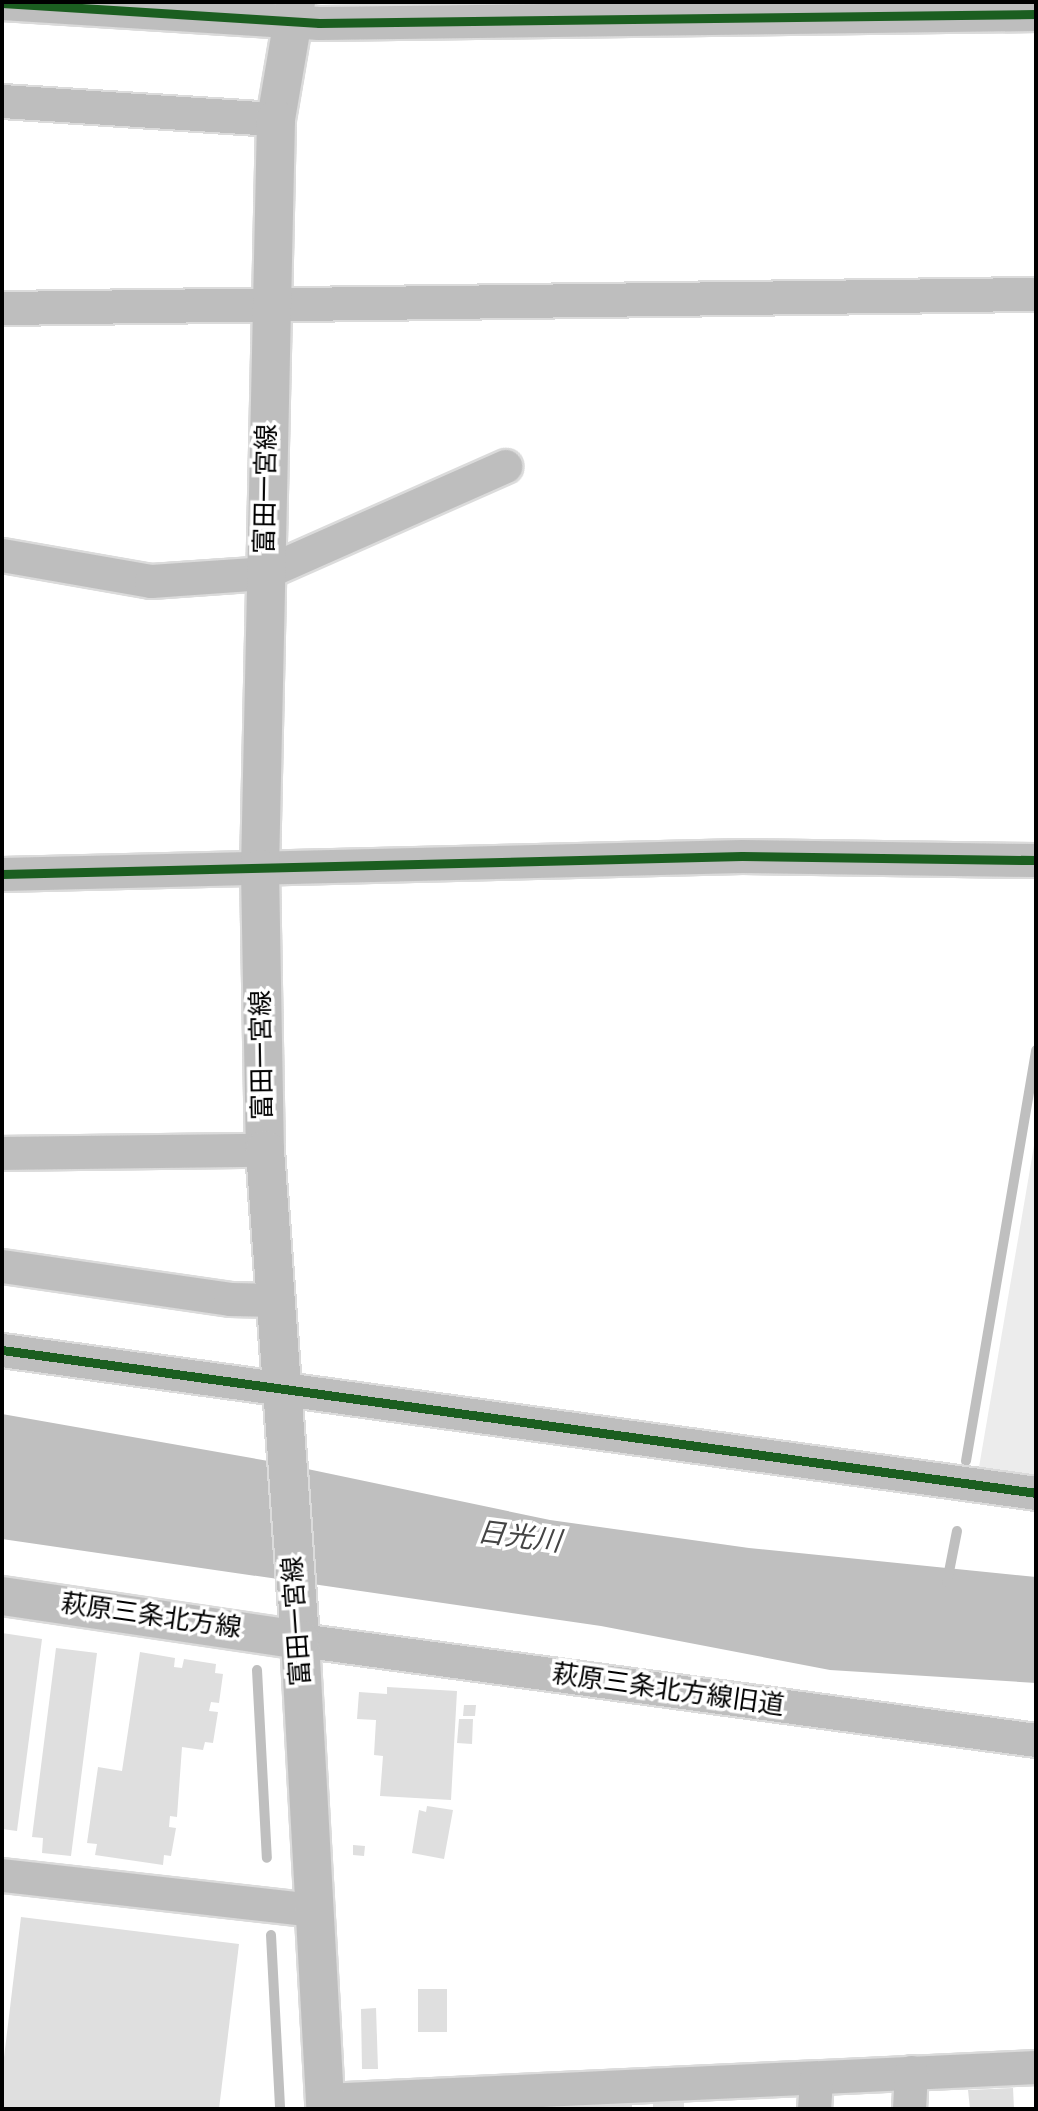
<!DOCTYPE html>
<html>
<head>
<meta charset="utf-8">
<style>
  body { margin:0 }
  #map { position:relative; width:1038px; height:2111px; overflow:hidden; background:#fff; font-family:"Alegreya Sans","Noto Sans JP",sans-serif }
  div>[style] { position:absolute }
  .green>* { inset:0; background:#ececec }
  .water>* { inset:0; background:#bfbfbf }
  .stream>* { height:10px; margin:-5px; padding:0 5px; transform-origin:5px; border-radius:5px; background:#bfbfbf }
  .building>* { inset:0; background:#dfdfdf }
  .roads { filter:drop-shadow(2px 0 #dbdbdb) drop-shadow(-2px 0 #dbdbdb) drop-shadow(0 2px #dbdbdb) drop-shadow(0 -2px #dbdbdb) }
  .minor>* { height:33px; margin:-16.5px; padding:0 16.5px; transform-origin:16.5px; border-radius:16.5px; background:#bebebe }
  .major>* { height:38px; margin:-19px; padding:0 19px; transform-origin:19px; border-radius:19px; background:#bebebe }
  .cycleway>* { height:9px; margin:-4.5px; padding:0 4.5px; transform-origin:4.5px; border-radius:4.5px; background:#1b5e20 }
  span { translate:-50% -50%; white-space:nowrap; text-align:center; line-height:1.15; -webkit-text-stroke:7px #fff; paint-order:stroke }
  .street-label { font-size:26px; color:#000 }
  .water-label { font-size:28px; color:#444; font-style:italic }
  .frame { position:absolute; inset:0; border:4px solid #000; pointer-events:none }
</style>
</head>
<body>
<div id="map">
  <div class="green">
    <div style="clip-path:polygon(1036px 1134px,1036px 1480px,978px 1473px)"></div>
  </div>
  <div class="water">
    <div style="clip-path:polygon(2px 1414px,274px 1462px,550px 1520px,749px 1548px,1036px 1577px,1036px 1683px,830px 1670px,601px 1626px,2px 1539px)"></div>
  </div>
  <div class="stream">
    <div style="left:966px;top:1461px;width:417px;rotate:-80.3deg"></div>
    <div style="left:947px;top:1582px;width:52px;rotate:-78.9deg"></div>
    <div style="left:257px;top:1670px;width:188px;rotate:87deg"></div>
    <div style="left:271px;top:1935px;width:174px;rotate:87deg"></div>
  </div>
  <div class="building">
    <div style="clip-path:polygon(2px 1633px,42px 1639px,17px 1831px,2px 1829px)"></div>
    <div style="clip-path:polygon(56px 1648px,97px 1653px,71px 1856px,42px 1853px,43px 1838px,32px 1837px)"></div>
    <div style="clip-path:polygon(140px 1652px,175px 1658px,174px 1667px,182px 1668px,184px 1659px,216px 1664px,215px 1673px,223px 1674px,219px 1703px,211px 1702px,209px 1711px,218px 1712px,213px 1743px,205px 1742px,203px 1750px,182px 1747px,177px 1817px,170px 1816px,169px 1827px,176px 1828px,171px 1856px,164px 1855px,163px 1865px,95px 1855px,97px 1844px,87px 1843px,98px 1767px,122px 1771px)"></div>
    <div style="clip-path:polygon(387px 1687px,457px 1691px,451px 1800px,380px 1796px,383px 1756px,374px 1755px,376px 1720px,357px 1719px,359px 1692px,387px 1694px)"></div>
    <div style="clip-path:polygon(464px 1705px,476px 1705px,475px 1716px,463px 1716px)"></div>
    <div style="clip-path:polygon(459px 1719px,473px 1719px,472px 1744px,457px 1743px)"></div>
    <div style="clip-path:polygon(427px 1806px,453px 1810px,444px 1859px,412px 1853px,419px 1810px,426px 1812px)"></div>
    <div style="clip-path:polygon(353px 1845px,365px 1846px,364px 1856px,353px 1855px)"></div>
    <div style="clip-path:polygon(21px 1917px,239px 1944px,219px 2109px,2px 2109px,2px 2074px)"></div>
    <div style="clip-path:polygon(418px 1989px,447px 1989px,447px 2032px,418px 2032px)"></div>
    <div style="clip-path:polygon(376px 2008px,378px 2069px,362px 2069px,361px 2009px)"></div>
    <div style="clip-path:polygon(1013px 2088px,1014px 2109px,970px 2109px,968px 2090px)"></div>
    <div style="clip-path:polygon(653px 2100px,684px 2100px,684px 2109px,653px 2109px)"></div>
    <div style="clip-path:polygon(632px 2102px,632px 2109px,596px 2109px,596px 2105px)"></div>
  </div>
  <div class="roads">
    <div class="minor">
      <div style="left:2px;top:3px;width:318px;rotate:3.6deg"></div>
      <div style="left:319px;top:23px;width:717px;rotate:-0.72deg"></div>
      <div style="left:2px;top:101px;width:275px;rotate:3.8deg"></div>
      <div style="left:2px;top:308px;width:1034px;rotate:-0.78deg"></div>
      <div style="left:2px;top:555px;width:151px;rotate:9.9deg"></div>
      <div style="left:151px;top:581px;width:113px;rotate:-4deg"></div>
      <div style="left:264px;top:573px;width:264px;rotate:-23.9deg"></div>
      <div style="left:2px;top:874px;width:740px;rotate:-1.39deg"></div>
      <div style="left:742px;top:856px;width:294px;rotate:0.8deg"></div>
      <div style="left:2px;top:1153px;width:263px;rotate:-0.7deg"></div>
      <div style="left:2px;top:1266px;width:230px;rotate:8.2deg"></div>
      <div style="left:230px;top:1299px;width:47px;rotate:1.2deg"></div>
      <div style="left:2px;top:1350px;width:1044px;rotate:7.87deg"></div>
      <div style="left:300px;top:1640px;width:743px;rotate:7.74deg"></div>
      <div style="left:2px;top:1875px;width:314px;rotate:6.4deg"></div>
      <div style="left:324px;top:2100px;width:713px;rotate:-2.65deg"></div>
      <div style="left:814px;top:2109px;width:31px;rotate:-86deg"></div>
      <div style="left:909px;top:2109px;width:37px;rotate:-87deg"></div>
    </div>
    <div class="major">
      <div style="left:296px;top:2px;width:119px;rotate:99.7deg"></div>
      <div style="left:276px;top:119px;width:750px;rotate:91.22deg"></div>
      <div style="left:260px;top:869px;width:281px;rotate:89deg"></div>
      <div style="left:265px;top:1150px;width:491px;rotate:85.9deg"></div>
      <div style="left:300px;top:1640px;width:470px;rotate:86.9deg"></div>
      <div style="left:2px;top:1596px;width:301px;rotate:8.4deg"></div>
    </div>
  </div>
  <div class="cycleway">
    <div style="left:2px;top:3px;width:318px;rotate:3.6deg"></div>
    <div style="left:319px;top:23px;width:717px;rotate:-0.72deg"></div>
    <div style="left:2px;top:874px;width:740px;rotate:-1.39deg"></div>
    <div style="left:742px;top:856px;width:294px;rotate:0.8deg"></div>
    <div style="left:2px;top:1350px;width:1044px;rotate:7.87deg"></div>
  </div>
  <div class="street-label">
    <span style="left:267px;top:489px;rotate:-89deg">富田一宮線</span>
    <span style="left:263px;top:1055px;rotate:-91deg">富田一宮線</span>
    <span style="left:151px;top:1617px;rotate:8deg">萩原三条北方線</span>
    <span style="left:298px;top:1621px;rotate:-94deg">富田一宮線</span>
    <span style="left:668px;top:1691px;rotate:8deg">萩原三条北方線旧道</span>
  </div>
  <div class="water-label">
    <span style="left:519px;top:1538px;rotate:7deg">日光川</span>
  </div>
  <div class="frame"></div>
</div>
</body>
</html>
